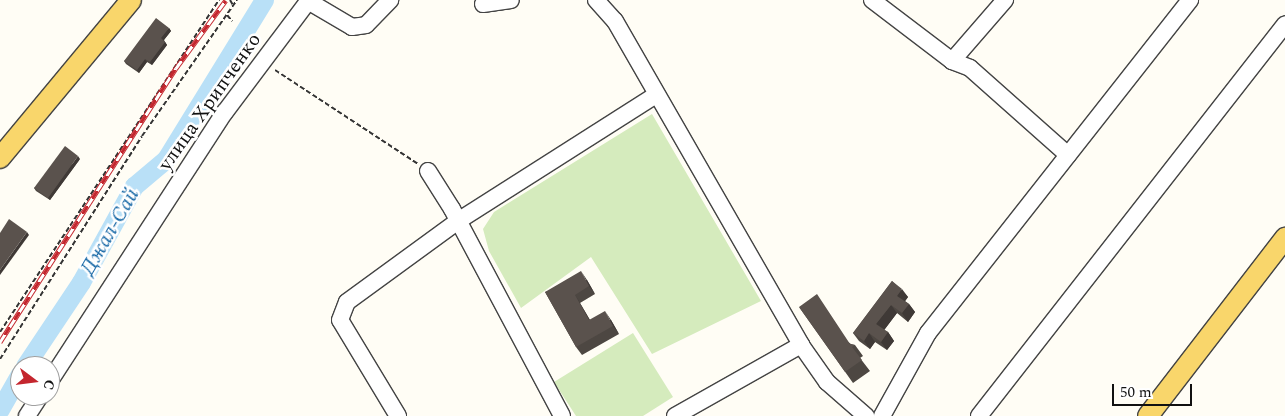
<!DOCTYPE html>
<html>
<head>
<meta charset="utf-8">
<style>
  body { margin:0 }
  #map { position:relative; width:1285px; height:416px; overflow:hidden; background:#fffdf5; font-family:Spectral,serif }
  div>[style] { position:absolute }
  .green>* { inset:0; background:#d5ebbd }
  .river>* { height:19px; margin:-9.5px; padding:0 9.5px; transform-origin:9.5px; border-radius:9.5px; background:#b9e0f7 }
  .path>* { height:2px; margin-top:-1px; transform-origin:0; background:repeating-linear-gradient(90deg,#333 0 5px,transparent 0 7.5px) }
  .roads { filter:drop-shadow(1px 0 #444) drop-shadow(-1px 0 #444) drop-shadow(0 1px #444) drop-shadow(0 -1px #444) }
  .minor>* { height:16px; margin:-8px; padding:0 8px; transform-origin:8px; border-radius:8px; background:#fff }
  .major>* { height:20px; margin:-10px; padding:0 10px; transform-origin:10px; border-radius:10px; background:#f9d66b }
  .rail>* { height:5px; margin-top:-2.5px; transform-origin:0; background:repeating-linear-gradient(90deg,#fff 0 9px,#c4262e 0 18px); box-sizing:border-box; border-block:1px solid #c4262e }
  .wall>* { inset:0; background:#4d4742 }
  .shaded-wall>* { inset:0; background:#3f3936 }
  .building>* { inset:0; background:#5a524d }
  span { translate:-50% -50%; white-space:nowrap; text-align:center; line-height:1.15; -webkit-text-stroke:5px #fff; paint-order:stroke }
  .street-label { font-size:20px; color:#111 }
  .water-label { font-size:21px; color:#1768a6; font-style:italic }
  .north { position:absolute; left:10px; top:356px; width:50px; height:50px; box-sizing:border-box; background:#fff; border:1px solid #a0a0a0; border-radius:50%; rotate:105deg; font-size:14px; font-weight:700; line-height:20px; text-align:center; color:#111 }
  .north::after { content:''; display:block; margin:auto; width:18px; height:22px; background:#c4262e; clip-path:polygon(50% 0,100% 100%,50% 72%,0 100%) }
  .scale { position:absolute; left:1112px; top:384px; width:80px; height:22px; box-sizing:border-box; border:2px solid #111; border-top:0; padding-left:6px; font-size:15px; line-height:18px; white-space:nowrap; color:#111; -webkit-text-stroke:4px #fff; paint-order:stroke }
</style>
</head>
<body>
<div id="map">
  <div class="green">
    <div style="clip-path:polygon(652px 114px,761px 301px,652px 354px,591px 257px,521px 308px,489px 251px,483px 229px,494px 212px)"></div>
    <div style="clip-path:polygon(633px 333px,673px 397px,643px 416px,576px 416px,554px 382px)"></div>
  </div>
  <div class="river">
    <div style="left:25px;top:366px;width:101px;rotate:-56.3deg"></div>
    <div style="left:81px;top:282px;width:110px;rotate:-61.1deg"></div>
    <div style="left:134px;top:186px;width:42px;rotate:-40.2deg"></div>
    <div style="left:166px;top:159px;width:187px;rotate:-58.4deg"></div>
    <div style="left:0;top:409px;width:40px;rotate:-60.3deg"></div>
  </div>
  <div class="path">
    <div style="left:230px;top:0;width:6px;rotate:59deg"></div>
    <div style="left:227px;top:15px;width:8px;rotate:50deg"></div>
    <div style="left:275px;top:70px;width:171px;rotate:33.3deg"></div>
    <div style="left:0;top:332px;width:398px;rotate:-56.6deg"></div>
    <div style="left:0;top:359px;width:264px;rotate:-57.5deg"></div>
    <div style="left:142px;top:136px;width:166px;rotate:-55.1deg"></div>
  </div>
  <div class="roads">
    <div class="minor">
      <div style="left:596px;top:0;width:28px;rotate:48deg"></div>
      <div style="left:615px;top:21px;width:374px;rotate:60.1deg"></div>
      <div style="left:801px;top:345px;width:45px;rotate:54.9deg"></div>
      <div style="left:827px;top:382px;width:52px;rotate:41.1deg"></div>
      <div style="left:872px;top:0;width:101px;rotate:37.3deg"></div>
      <div style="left:952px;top:61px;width:19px;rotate:21deg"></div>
      <div style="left:970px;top:68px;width:131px;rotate:41.6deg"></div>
      <div style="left:308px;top:1px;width:51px;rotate:30.6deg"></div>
      <div style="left:352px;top:27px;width:14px;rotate:-8deg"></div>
      <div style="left:366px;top:25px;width:35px;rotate:-46deg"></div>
      <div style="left:483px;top:4px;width:28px;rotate:-8deg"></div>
      <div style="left:952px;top:61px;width:81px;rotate:-49deg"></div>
      <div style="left:428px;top:171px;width:45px;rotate:57.7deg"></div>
      <div style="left:452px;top:209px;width:234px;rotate:62deg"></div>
      <div style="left:50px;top:381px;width:321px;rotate:-57deg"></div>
      <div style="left:225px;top:112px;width:140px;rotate:-53.1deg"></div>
      <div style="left:27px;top:416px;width:24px;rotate:-57deg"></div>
      <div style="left:398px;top:416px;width:112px;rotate:-121.1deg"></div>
      <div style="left:340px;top:320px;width:19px;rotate:-69deg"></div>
      <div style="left:347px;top:302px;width:137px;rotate:-36.1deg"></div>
      <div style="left:458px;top:221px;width:235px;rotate:-32.5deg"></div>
      <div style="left:675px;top:416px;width:145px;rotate:-29.4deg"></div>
      <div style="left:882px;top:416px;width:95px;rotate:-61deg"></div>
      <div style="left:928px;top:333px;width:424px;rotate:-51.8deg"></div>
      <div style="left:979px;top:416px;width:497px;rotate:-52deg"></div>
    </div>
    <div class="major">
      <div style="left:0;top:158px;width:205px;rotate:-50.3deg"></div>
      <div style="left:1148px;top:416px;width:225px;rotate:-52.4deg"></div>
    </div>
  </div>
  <div class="rail">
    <div style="left:0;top:342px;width:326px;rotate:-57.3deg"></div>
    <div style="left:176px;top:68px;width:84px;rotate:-53.7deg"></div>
  </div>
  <div class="wall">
    <div style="clip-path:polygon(169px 28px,171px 31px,164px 40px,167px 45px,152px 65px,147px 62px,139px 73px,126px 64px,124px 61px)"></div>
    <div style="clip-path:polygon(80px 159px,50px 200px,36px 191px,34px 188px)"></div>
    <div style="clip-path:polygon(587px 280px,595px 294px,580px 303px,590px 320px,611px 320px,619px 334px,582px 355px,576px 347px,545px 292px)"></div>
    <div style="clip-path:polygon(892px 281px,908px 297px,905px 301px,909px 304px,915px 312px,908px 322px,897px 313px,884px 330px,888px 332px,894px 341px,887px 350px,875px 342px,870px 349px,859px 341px,853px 333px)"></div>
    <div style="clip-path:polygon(799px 307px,851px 344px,855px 345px,863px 356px,860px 358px,870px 371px,853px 383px)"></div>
  </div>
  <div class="shaded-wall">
    <div style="clip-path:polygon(169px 28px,171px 31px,163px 41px,161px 38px)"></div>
    <div style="clip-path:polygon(165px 42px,167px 45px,152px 65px,150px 62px)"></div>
    <div style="clip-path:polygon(145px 59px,147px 62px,139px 73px,137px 70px)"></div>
    <div style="clip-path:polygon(78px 156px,80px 159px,50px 200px,48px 198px)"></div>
    <div style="clip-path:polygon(27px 232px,29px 235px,0 275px,0 270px)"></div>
    <div style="clip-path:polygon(581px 271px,587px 280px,595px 294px,589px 286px)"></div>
    <div style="clip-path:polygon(902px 289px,908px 297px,903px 304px,897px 296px)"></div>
    <div style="clip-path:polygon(575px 295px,580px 303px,595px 329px,589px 320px)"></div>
    <div style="clip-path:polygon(909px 304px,915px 312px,908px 322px,902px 313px)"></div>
    <div style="clip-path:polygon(891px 305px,897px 313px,882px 333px,876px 324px)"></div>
    <div style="clip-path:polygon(605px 311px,611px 320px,619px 334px,613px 326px)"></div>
    <div style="clip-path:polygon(888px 332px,894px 341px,887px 350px,881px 342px)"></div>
    <div style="clip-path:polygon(869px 333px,875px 342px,870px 349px,864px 341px)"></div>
  </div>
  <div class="building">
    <div style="clip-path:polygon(156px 18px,169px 28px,161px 38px,165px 42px,150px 62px,145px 59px,137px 70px,124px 61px)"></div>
    <div style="clip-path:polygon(65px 146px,78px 156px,48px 198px,34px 188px)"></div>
    <div style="clip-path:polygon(9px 219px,27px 232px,0 270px,0 233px)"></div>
    <div style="clip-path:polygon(581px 271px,589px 286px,575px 295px,589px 320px,605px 311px,613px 326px,576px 347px,545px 292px)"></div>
    <div style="clip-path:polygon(892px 281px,902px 289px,897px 296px,909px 304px,902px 313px,891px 305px,876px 324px,888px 332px,881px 342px,869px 333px,864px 341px,853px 333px)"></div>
    <div style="clip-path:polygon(817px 294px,850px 344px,855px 345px,852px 347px,862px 360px,845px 372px,799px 307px)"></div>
  </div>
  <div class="street-label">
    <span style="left:210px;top:102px;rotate:-55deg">улица Хрипченко</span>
  </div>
  <div class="water-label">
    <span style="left:110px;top:232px;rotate:-60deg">Джал-Сай</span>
  </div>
  <div class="north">С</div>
  <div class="scale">50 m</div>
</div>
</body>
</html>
